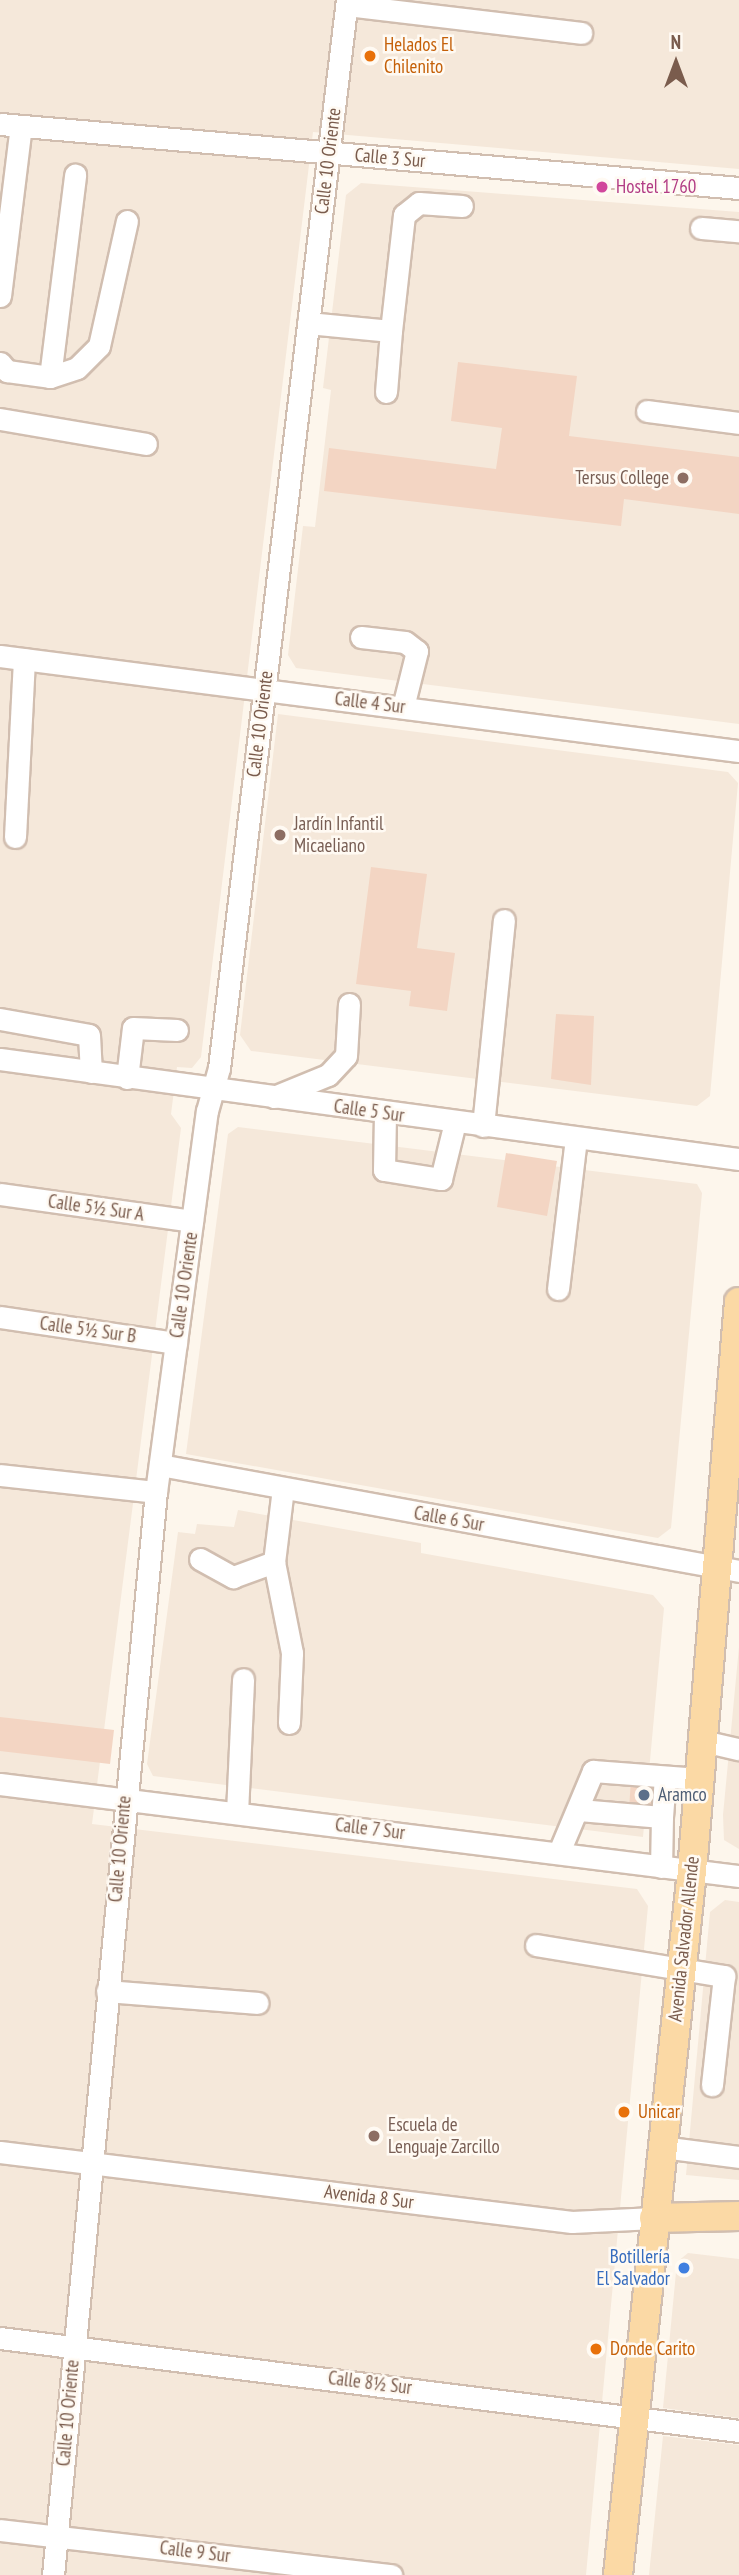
<!DOCTYPE html>
<html>
<head>
<meta charset="utf-8">
<style>
  body { margin:0 }
  #map { position:relative; width:739px; height:2575px; overflow:hidden; background:#fdf6ec; font-family:"PT Sans Narrow",sans-serif }
  div>[style] { position:absolute }
  .residential>* { inset:0; background:#f5e8da }
  .building>* { inset:0; background:#f3d5c3 }
  .roads { filter:drop-shadow(2px 0 #d1beb0) drop-shadow(-2px 0 #d1beb0) drop-shadow(0 2px #d1beb0) drop-shadow(0 -2px #d1beb0) }
  .minor>* { height:21px; margin:-10.5px; padding:0 10.5px; transform-origin:10.5px; border-radius:10.5px; background:#fff }
  .major>* { height:28px; margin:-14px; padding:0 14px; transform-origin:14px; border-radius:14px; background:#fbd9a5 }
  .dots>* { width:19px; height:19px; translate:-50% -50%; box-sizing:border-box; border:4px solid #fffaf3; border-radius:50% }
  span { translate:-50% -50%; white-space:nowrap; text-align:center; line-height:1.15; -webkit-text-stroke:5px #fffaf3; paint-order:stroke }
  .food-label { font-size:19px; color:#c56008 }
  .left { translate:0 -50%; text-align:left }
  .street-label { font-size:19px; color:#7a5c4d }
  .hotel-label { font-size:19px; color:#b23c85 }
  .education-label { font-size:19px; color:#785e54 }
  .right { translate:-100% -50%; text-align:right }
  .service-label { font-size:19px; color:#4e5e75 }
  .shop-label { font-size:19px; color:#366cbe }
  .north { position:absolute; left:641px; top:28px; width:70px; height:70px; -webkit-text-stroke:5px #fffaf3; paint-order:stroke; rotate:0deg; font-size:19px; font-weight:700; line-height:28px; text-align:center; color:#7a5c4d }
  .north::after { content:''; display:block; margin:auto; width:24px; height:32px; background:#7a5c4d; clip-path:polygon(50% 0,100% 100%,50% 72%,0 100%) }
</style>
</head>
<body>
<div id="map">
  <div class="residential">
    <div style="clip-path:polygon(0 0,739px 0,739px 169px,313px 132px,201px 1057px,192px 1068px,177px 1067px,171px 1114px,181px 1128px,92px 1824px,637px 1889px,648px 1906px,586px 2575px,0 2575px)"></div>
    <div style="clip-path:polygon(361px 183px,739px 212px,739px 724px,296px 668px,288px 655px,303px 526px,315px 527px,331px 390px,323px 388px,346px 195px)"></div>
    <div style="clip-path:polygon(278px 714px,728px 772px,738px 783px,710px 1096px,697px 1106px,251px 1051px,240px 1035px)"></div>
    <div style="clip-path:polygon(238px 1127px,697px 1184px,702px 1193px,671px 1528px,658px 1538px,186px 1454px,228px 1134px)"></div>
    <div style="clip-path:polygon(238px 1510px,421px 1543px,421px 1553px,653px 1595px,664px 1608px,643px 1837px,153px 1776px,147px 1764px,178px 1532px,195px 1534px,197px 1524px,234px 1527px)"></div>
    <div style="clip-path:polygon(739px 1647px,739px 1849px,724px 1840px,723px 1815px)"></div>
    <div style="clip-path:polygon(725px 1900px,739px 1902px,739px 2180px,686px 2175px,710px 1912px)"></div>
    <div style="clip-path:polygon(688px 2253px,739px 2259px,739px 2418px,663px 2408px,677px 2262px)"></div>
    <div style="clip-path:polygon(663px 2436px,739px 2445px,739px 2575px,649px 2575px)"></div>
  </div>
  <div class="building">
    <div style="clip-path:polygon(458px 362px,577px 376px,569px 436px,739px 457px,739px 514px,624px 499px,621px 526px,324px 491px,329px 448px,496px 469px,502px 428px,451px 421px)"></div>
    <div style="clip-path:polygon(371px 867px,427px 874px,417px 948px,455px 953px,447px 1011px,409px 1006px,411px 991px,356px 984px)"></div>
    <div style="clip-path:polygon(556px 1014px,594px 1016px,591px 1085px,551px 1079px)"></div>
    <div style="clip-path:polygon(506px 1153px,557px 1161px,547px 1216px,497px 1207px)"></div>
    <div style="clip-path:polygon(0 1717px,114px 1730px,110px 1764px,0 1751px)"></div>
    <div style="clip-path:polygon(631px 1780px,660px 1782px,658px 1811px,629px 1809px)"></div>
  </div>
  <div class="roads">
    <div class="minor">
      <div style="left:347px;top:5px;width:236px;rotate:6.8deg"></div>
      <div style="left:0;top:124px;width:742px;rotate:4.95deg"></div>
      <div style="left:701px;top:228px;width:38px;rotate:5deg"></div>
      <div style="left:0;top:296px;width:171px;rotate:-83deg"></div>
      <div style="left:308px;top:323px;width:83px;rotate:5.5deg"></div>
      <div style="left:391px;top:331px;width:117px;rotate:-83.6deg"></div>
      <div style="left:404px;top:215px;width:19px;rotate:-39deg"></div>
      <div style="left:419px;top:203px;width:43px;rotate:4deg"></div>
      <div style="left:0;top:363px;width:11px;rotate:49deg"></div>
      <div style="left:7px;top:371px;width:43px;rotate:7.9deg"></div>
      <div style="left:50px;top:377px;width:204px;rotate:-82.9deg"></div>
      <div style="left:50px;top:377px;width:28px;rotate:-18deg"></div>
      <div style="left:77px;top:368px;width:31px;rotate:-45deg"></div>
      <div style="left:99px;top:346px;width:128px;rotate:-77.4deg"></div>
      <div style="left:386px;top:392px;width:61px;rotate:-85.3deg"></div>
      <div style="left:647px;top:411px;width:93px;rotate:7.4deg"></div>
      <div style="left:0;top:419px;width:148px;rotate:9.7deg"></div>
      <div style="left:361px;top:637px;width:44px;rotate:6.5deg"></div>
      <div style="left:405px;top:642px;width:15px;rotate:37deg"></div>
      <div style="left:417px;top:651px;width:58px;rotate:104deg"></div>
      <div style="left:0;top:656px;width:745px;rotate:7.33deg"></div>
      <div style="left:15px;top:837px;width:178px;rotate:-87.1deg"></div>
      <div style="left:0;top:1019px;width:90px;rotate:10.2deg"></div>
      <div style="left:89px;top:1035px;width:37px;rotate:87deg"></div>
      <div style="left:0;top:1059px;width:746px;rotate:7.71deg"></div>
      <div style="left:127px;top:1078px;width:50px;rotate:-83.2deg"></div>
      <div style="left:133px;top:1028px;width:44px;rotate:2.6deg"></div>
      <div style="left:274px;top:1097px;width:58px;rotate:-22.2deg"></div>
      <div style="left:328px;top:1075px;width:26px;rotate:-47deg"></div>
      <div style="left:346px;top:1056px;width:52px;rotate:-86.7deg"></div>
      <div style="left:385px;top:1113px;width:57px;rotate:91deg"></div>
      <div style="left:384px;top:1170px;width:58px;rotate:9deg"></div>
      <div style="left:441px;top:1179px;width:59px;rotate:-76.2deg"></div>
      <div style="left:483px;top:1126px;width:207px;rotate:-84.2deg"></div>
      <div style="left:0;top:1194px;width:194px;rotate:8deg"></div>
      <div style="left:558px;top:1289px;width:152px;rotate:-83.2deg"></div>
      <div style="left:0;top:1317px;width:178px;rotate:8.4deg"></div>
      <div style="left:160px;top:1465px;width:589px;rotate:10.37deg"></div>
      <div style="left:0;top:1475px;width:157px;rotate:6.2deg"></div>
      <div style="left:283px;top:1488px;width:75px;rotate:96.9deg"></div>
      <div style="left:274px;top:1562px;width:93px;rotate:78.8deg"></div>
      <div style="left:292px;top:1653px;width:70px;rotate:92.5deg"></div>
      <div style="left:200px;top:1559px;width:38px;rotate:29deg"></div>
      <div style="left:233px;top:1577px;width:44px;rotate:-20.1deg"></div>
      <div style="left:703px;top:1741px;width:37px;rotate:13deg"></div>
      <div style="left:0;top:1784px;width:745px;rotate:7.1deg"></div>
      <div style="left:579px;top:1810px;width:83px;rotate:4.8deg"></div>
      <div style="left:662px;top:1817px;width:50px;rotate:91.1deg"></div>
      <div style="left:237px;top:1813px;width:134px;rotate:-87.4deg"></div>
      <div style="left:662px;top:1817px;width:40px;rotate:-85.7deg"></div>
      <div style="left:559px;top:1852px;width:88px;rotate:-67.2deg"></div>
      <div style="left:593px;top:1771px;width:106px;rotate:4.3deg"></div>
      <div style="left:536px;top:1945px;width:191px;rotate:9.4deg"></div>
      <div style="left:724px;top:1976px;width:110px;rotate:96.3deg"></div>
      <div style="left:107px;top:1991px;width:151px;rotate:4.5deg"></div>
      <div style="left:662px;top:2147px;width:78px;rotate:7.4deg"></div>
      <div style="left:0;top:2152px;width:576px;rotate:6.98deg"></div>
      <div style="left:572px;top:2222px;width:82px;rotate:-2.8deg"></div>
      <div style="left:0;top:2338px;width:745px;rotate:7.17deg"></div>
      <div style="left:0;top:2530px;width:394px;rotate:6.6deg"></div>
      <div style="left:53px;top:2575px;width:1088px;rotate:-84.57deg"></div>
      <div style="left:156px;top:1492px;width:384px;rotate:-82.4deg"></div>
      <div style="left:207px;top:1111px;width:45px;rotate:-74.4deg"></div>
      <div style="left:219px;top:1068px;width:1076px;rotate:-83.17deg"></div>
    </div>
    <div class="major">
      <div style="left:654px;top:2218px;width:85px;rotate:-1.3deg"></div>
      <div style="left:618px;top:2575px;width:708px;rotate:-84deg"></div>
      <div style="left:692px;top:1871px;width:571px;rotate:-85.28deg"></div>
    </div>
  </div>
  <div class="dots">
    <div style="left:370px;top:56px;background:#e8710a"></div>
    <div style="left:602px;top:187px;background:#d1479c"></div>
    <div style="left:683px;top:478px;background:#8d6e63"></div>
    <div style="left:280px;top:835px;background:#8d6e63"></div>
    <div style="left:644px;top:1795px;background:#5c6f8a"></div>
    <div style="left:624px;top:2112px;background:#e8710a"></div>
    <div style="left:374px;top:2136px;background:#8d6e63"></div>
    <div style="left:684px;top:2268px;background:#3f7fe0"></div>
    <div style="left:596px;top:2349px;background:#e8710a"></div>
  </div>
  <div class="food-label">
    <span class="left" style="left:384px;top:56px">Helados El<br>Chilenito</span>
    <span class="left" style="left:638px;top:2112px">Unicar</span>
    <span class="left" style="left:610px;top:2349px">Donde Carito</span>
  </div>
  <div class="street-label">
    <span style="left:390px;top:158px;rotate:5deg">Calle 3 Sur</span>
    <span style="left:328px;top:161px;rotate:-83deg">Calle 10 Oriente</span>
    <span style="left:370px;top:703px;rotate:7deg">Calle 4 Sur</span>
    <span style="left:260px;top:724px;rotate:-83deg">Calle 10 Oriente</span>
    <span style="left:369px;top:1111px;rotate:8deg">Calle 5 Sur</span>
    <span style="left:96px;top:1208px;rotate:8deg">Calle 5½ Sur A</span>
    <span style="left:184px;top:1285px;rotate:-82deg">Calle 10 Oriente</span>
    <span style="left:88px;top:1330px;rotate:8deg">Calle 5½ Sur B</span>
    <span style="left:449px;top:1519px;rotate:10deg">Calle 6 Sur</span>
    <span style="left:370px;top:1829px;rotate:7deg">Calle 7 Sur</span>
    <span style="left:120px;top:1849px;rotate:-85deg">Calle 10 Oriente</span>
    <span style="left:684px;top:1939px;rotate:-84deg">Avenida Salvador Allende</span>
    <span style="left:369px;top:2197px;rotate:7deg">Avenida 8 Sur</span>
    <span style="left:370px;top:2383px;rotate:7deg">Calle 8½ Sur</span>
    <span style="left:68px;top:2413px;rotate:-85deg">Calle 10 Oriente</span>
    <span style="left:195px;top:2552px;rotate:7deg">Calle 9 Sur</span>
  </div>
  <div class="hotel-label">
    <span class="left" style="left:616px;top:187px">Hostel 1760</span>
  </div>
  <div class="education-label">
    <span class="right" style="left:669px;top:478px">Tersus College</span>
    <span class="left" style="left:294px;top:835px">Jardín Infantil<br>Micaeliano</span>
    <span class="left" style="left:388px;top:2136px">Escuela de<br>Lenguaje Zarcillo</span>
  </div>
  <div class="service-label">
    <span class="left" style="left:658px;top:1795px">Aramco</span>
  </div>
  <div class="shop-label">
    <span class="right" style="left:670px;top:2268px">Botillería<br>El Salvador</span>
  </div>
  <div class="north">N</div>
</div>
</body>
</html>
